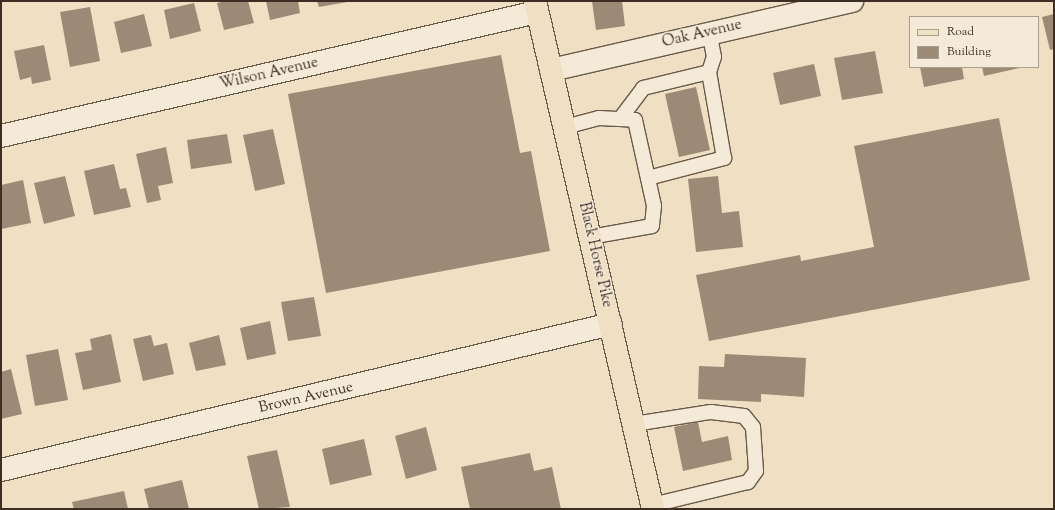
<!DOCTYPE html>
<html>
<head>
<meta charset="utf-8">
<style>
  body { margin:0 }
  #map { position:relative; width:1055px; height:510px; overflow:hidden; background:#efdfc3; font-family:"Sorts Mill Goudy",serif }
  div>[style] { position:absolute }
  .building>* { inset:0; background:#9a8a76 }
  .roads { filter:drop-shadow(1px 0 #6a5a4b) drop-shadow(-1px 0 #6a5a4b) drop-shadow(0 1px #6a5a4b) drop-shadow(0 -1px #6a5a4b) }
  .service>* { height:14px; margin:-7px; padding:0 7px; transform-origin:7px; border-radius:7px; background:#f5ead8 }
  .minor>* { height:22px; margin:-11px; padding:0 11px; transform-origin:11px; border-radius:11px; background:#f5ead8 }
  .primary>* { height:22px; margin:-11px; padding:0 11px; transform-origin:11px; border-radius:11px; background:#efdfc3 }
  span { translate:-50% -50%; white-space:nowrap; text-align:center; line-height:1.15; -webkit-text-stroke:3px #f5ead8; paint-order:stroke }
  .street-label { font-size:15px; color:#3d2d23 }
  .frame { position:absolute; inset:0; border:2px solid #3d2d23; pointer-events:none }
  .legend { position:absolute; left:909px; top:16px; width:130px; height:52px; box-sizing:border-box; background:#f5ead8; border:1px solid #ab9e90; margin:0; padding:5px 7px; list-style:none; font-size:12px; color:#3d2d23 }
  .legend li { display:flex; align-items:center; gap:8px; height:20px }
  .legend b { width:20px; border:1px solid #ab9e90 }
</style>
</head>
<body>
<div id="map">
  <div class="building">
    <div style="clip-path:polygon(227px 1px,248px 1px,254px 23px,224px 30px,217px 3px)"></div>
    <div style="clip-path:polygon(266px 1px,298px 1px,300px 13px,270px 20px)"></div>
    <div style="clip-path:polygon(317px 1px,347px 1px,347px 2px,319px 7px)"></div>
    <div style="clip-path:polygon(592px 1px,622px 1px,625px 26px,596px 30px)"></div>
    <div style="clip-path:polygon(194px 3px,201px 31px,170px 39px,164px 10px)"></div>
    <div style="clip-path:polygon(90px 7px,100px 61px,70px 67px,60px 12px)"></div>
    <div style="clip-path:polygon(144px 14px,152px 46px,121px 53px,114px 22px)"></div>
    <div style="clip-path:polygon(1054px 14px,1054px 49px,1050px 50px,1042px 17px)"></div>
    <div style="clip-path:polygon(44px 45px,51px 80px,32px 84px,31px 77px,20px 80px,14px 51px)"></div>
    <div style="clip-path:polygon(875px 51px,883px 93px,842px 100px,834px 58px)"></div>
    <div style="clip-path:polygon(501px 55px,520px 153px,531px 151px,550px 251px,326px 293px,288px 94px)"></div>
    <div style="clip-path:polygon(814px 64px,821px 96px,780px 105px,773px 73px)"></div>
    <div style="clip-path:polygon(920px 67px,962px 67px,964px 79px,924px 87px)"></div>
    <div style="clip-path:polygon(982px 67px,1019px 67px,1019px 68px,984px 76px)"></div>
    <div style="clip-path:polygon(696px 87px,710px 150px,679px 157px,665px 94px)"></div>
    <div style="clip-path:polygon(999px 118px,1030px 280px,709px 341px,696px 275px,800px 255px,801px 261px,874px 247px,854px 146px)"></div>
    <div style="clip-path:polygon(273px 129px,285px 184px,255px 191px,243px 135px)"></div>
    <div style="clip-path:polygon(227px 134px,232px 163px,191px 169px,187px 140px)"></div>
    <div style="clip-path:polygon(166px 147px,173px 183px,158px 186px,161px 200px,147px 203px,136px 154px)"></div>
    <div style="clip-path:polygon(114px 164px,120px 189px,126px 188px,131px 207px,94px 215px,84px 171px)"></div>
    <div style="clip-path:polygon(65px 176px,75px 216px,44px 224px,34px 183px)"></div>
    <div style="clip-path:polygon(718px 176px,722px 213px,739px 211px,743px 247px,696px 252px,688px 179px)"></div>
    <div style="clip-path:polygon(23px 180px,31px 223px,1px 229px,1px 185px)"></div>
    <div style="clip-path:polygon(314px 297px,321px 336px,288px 341px,281px 302px)"></div>
    <div style="clip-path:polygon(270px 321px,276px 354px,247px 360px,240px 328px)"></div>
    <div style="clip-path:polygon(111px 334px,121px 382px,83px 390px,75px 353px,92px 350px,90px 339px)"></div>
    <div style="clip-path:polygon(151px 335px,154px 346px,167px 343px,174px 374px,143px 381px,133px 339px)"></div>
    <div style="clip-path:polygon(219px 335px,226px 365px,196px 371px,189px 343px)"></div>
    <div style="clip-path:polygon(58px 349px,68px 400px,35px 406px,26px 355px)"></div>
    <div style="clip-path:polygon(725px 354px,806px 358px,804px 397px,761px 394px,761px 402px,698px 399px,699px 366px,724px 367px)"></div>
    <div style="clip-path:polygon(11px 369px,22px 414px,1px 419px,1px 372px)"></div>
    <div style="clip-path:polygon(698px 422px,702px 442px,728px 436px,732px 460px,683px 471px,674px 427px)"></div>
    <div style="clip-path:polygon(426px 427px,437px 470px,406px 479px,395px 436px)"></div>
    <div style="clip-path:polygon(364px 439px,372px 475px,330px 485px,322px 449px)"></div>
    <div style="clip-path:polygon(277px 450px,290px 507px,259px 509px,247px 456px)"></div>
    <div style="clip-path:polygon(530px 453px,534px 471px,552px 467px,561px 509px,470px 509px,461px 467px)"></div>
    <div style="clip-path:polygon(182px 480px,189px 509px,149px 509px,144px 489px)"></div>
    <div style="clip-path:polygon(124px 491px,128px 509px,74px 509px,72px 502px)"></div>
  </div>
  <div class="roads">
    <div class="service">
      <div style="left:620px;top:119px;width:39px;rotate:-53deg"></div>
      <div style="left:643px;top:88px;width:68px;rotate:-13.6deg"></div>
      <div style="left:565px;top:127px;width:35px;rotate:-15deg"></div>
      <div style="left:599px;top:118px;width:36px;rotate:3deg"></div>
      <div style="left:635px;top:120px;width:88px;rotate:77.5deg"></div>
      <div style="left:654px;top:206px;width:20px;rotate:96deg"></div>
      <div style="left:652px;top:226px;width:62px;rotate:169.8deg"></div>
      <div style="left:648px;top:178px;width:79px;rotate:-14.7deg"></div>
      <div style="left:724px;top:158px;width:87px;rotate:-99.9deg"></div>
      <div style="left:709px;top:72px;width:16px;rotate:-72deg"></div>
      <div style="left:714px;top:57px;width:25px;rotate:-101deg"></div>
      <div style="left:634px;top:424px;width:78px;rotate:-8.9deg"></div>
      <div style="left:711px;top:412px;width:33px;rotate:7deg"></div>
      <div style="left:744px;top:416px;width:14px;rotate:51deg"></div>
      <div style="left:753px;top:427px;width:44px;rotate:86.1deg"></div>
      <div style="left:756px;top:471px;width:14px;rotate:126deg"></div>
      <div style="left:748px;top:482px;width:99px;rotate:166.5deg"></div>
    </div>
    <div class="minor">
      <div style="left:551px;top:70px;width:309px;rotate:-12.9deg"></div>
      <div style="left:1px;top:136px;width:550px;rotate:-13.03deg"></div>
      <div style="left:1px;top:470px;width:627px;rotate:-13.46deg"></div>
    </div>
    <div class="primary">
      <div style="left:535px;top:1px;width:522px;rotate:76.92deg"></div>
    </div>
  </div>
  <div class="street-label">
    <span style="left:702px;top:34px;rotate:-13deg">Oak Avenue</span>
    <span style="left:269px;top:74px;rotate:-13deg">Wilson Avenue</span>
    <span style="left:595px;top:255px;rotate:77deg">Black Horse Pike</span>
    <span style="left:306px;top:398px;rotate:-13deg">Brown Avenue</span>
  </div>
  <div class="frame"></div>
  <ul class="legend">
  <li><b style="height:5px;background:#efdfc3"></b>Road</li>
  <li><b style="height:11px;background:#9a8a76"></b>Building</li>
  </ul>
</div>
</body>
</html>
